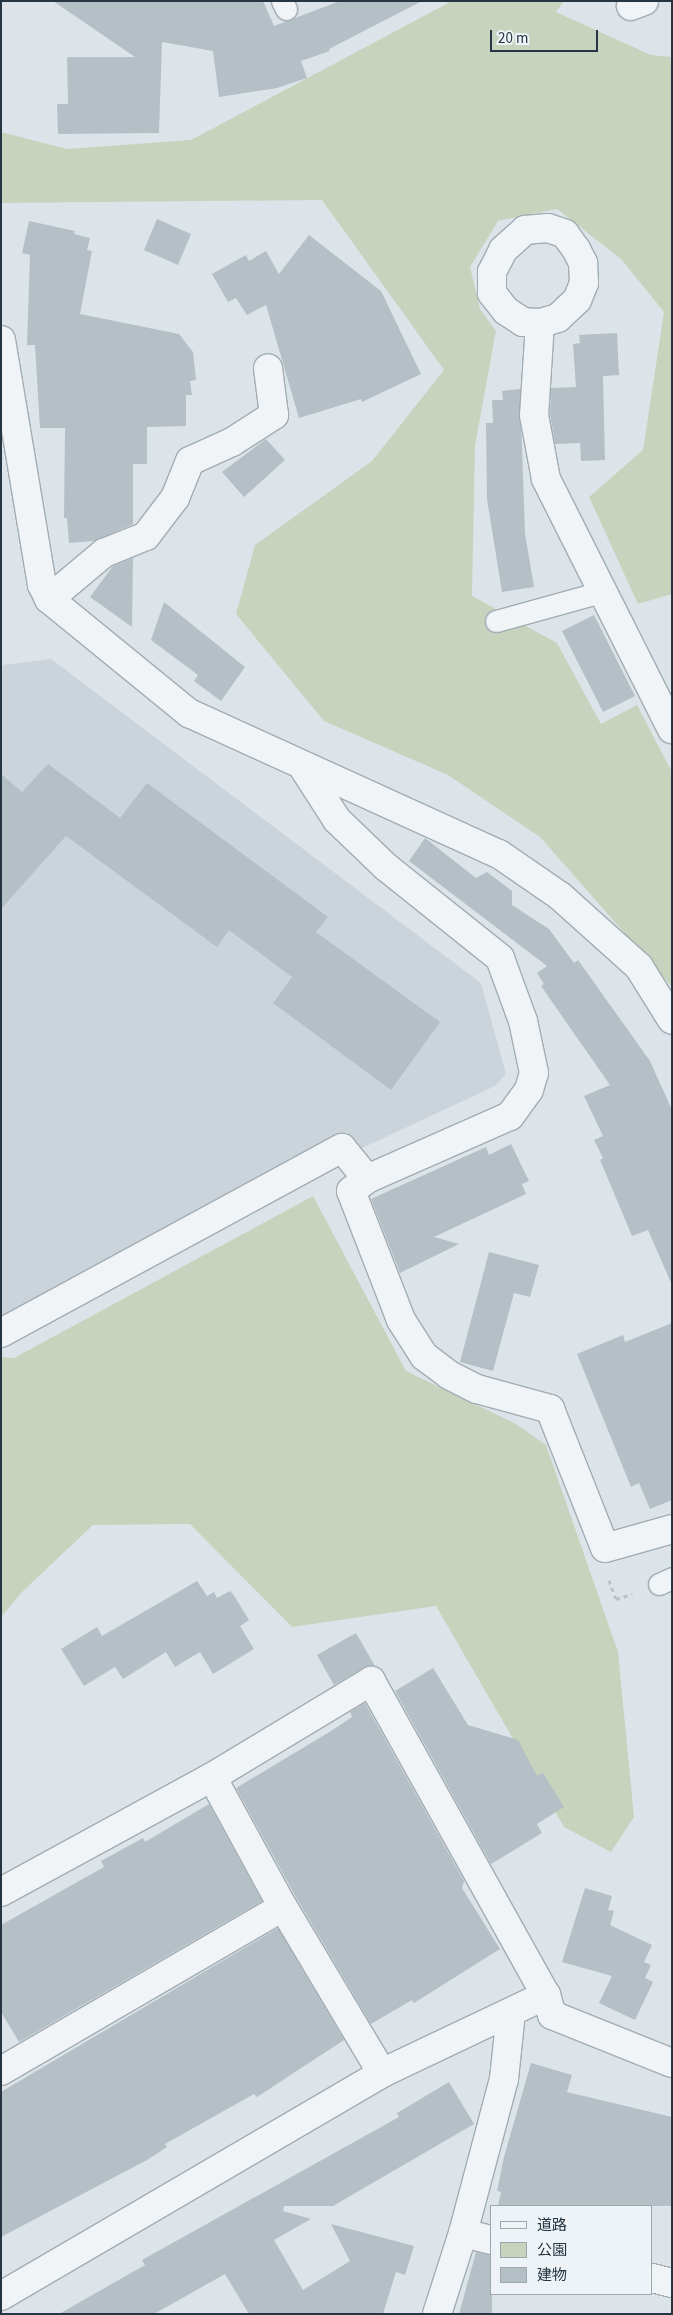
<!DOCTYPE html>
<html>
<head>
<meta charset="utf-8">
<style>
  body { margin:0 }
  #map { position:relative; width:673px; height:2315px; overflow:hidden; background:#dde4e9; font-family:"Source Sans 3","Noto Sans JP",sans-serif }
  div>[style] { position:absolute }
  .built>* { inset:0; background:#cbd4db }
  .green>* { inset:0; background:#c8d3be }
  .building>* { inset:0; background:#b4bfc6 }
  .path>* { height:3px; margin-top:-1.5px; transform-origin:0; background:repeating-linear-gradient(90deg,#bbc2c8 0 4px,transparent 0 8px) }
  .roads { filter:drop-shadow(1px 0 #a2acb3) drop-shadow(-1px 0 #a2acb3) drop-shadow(0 1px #a2acb3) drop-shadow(0 -1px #a2acb3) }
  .service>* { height:21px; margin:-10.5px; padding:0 10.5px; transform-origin:10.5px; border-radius:10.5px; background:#f0f4f7 }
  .minor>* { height:28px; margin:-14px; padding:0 14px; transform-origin:14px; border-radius:14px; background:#f0f4f7 }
  .tertiary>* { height:28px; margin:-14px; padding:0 14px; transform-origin:14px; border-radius:14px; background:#f0f4f7 }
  span { translate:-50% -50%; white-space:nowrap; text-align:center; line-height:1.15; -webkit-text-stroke:4px #edf3f6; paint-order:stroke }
  .frame { position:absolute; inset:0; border:2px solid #253541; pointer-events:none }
  .legend { position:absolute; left:490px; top:2205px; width:162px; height:90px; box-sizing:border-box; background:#edf3f6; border:1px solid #9da7ae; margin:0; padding:6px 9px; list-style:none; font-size:15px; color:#253541 }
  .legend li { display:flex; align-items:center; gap:10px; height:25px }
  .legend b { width:25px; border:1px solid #9da7ae }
  .scale { position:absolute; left:490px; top:30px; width:108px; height:22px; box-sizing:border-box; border:2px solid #253541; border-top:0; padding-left:6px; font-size:15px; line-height:18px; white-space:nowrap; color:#253541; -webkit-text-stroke:4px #edf3f6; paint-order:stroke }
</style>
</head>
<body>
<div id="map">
  <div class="built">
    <div style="clip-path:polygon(51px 659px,481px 983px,506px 1074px,495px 1086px,360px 1149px,347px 1132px,1px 1322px,1px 683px,3px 665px)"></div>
  </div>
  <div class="green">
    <div style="clip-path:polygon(452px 1px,564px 1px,556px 12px,651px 55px,672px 57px,672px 594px,638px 604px,589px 497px,643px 450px,664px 312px,621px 259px,557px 209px,498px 221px,470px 267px,480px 309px,496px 331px,475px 446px,472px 596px,557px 643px,601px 724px,637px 705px,672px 772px,672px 987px,540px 837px,448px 775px,324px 721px,236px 614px,255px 545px,372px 461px,444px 370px,322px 200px,1px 203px,1px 132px,67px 149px,191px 140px)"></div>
    <div style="clip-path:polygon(313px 1196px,406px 1371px,516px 1424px,546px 1445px,618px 1652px,634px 1817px,611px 1852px,564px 1827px,436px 1606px,292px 1627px,190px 1524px,93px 1525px,21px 1593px,1px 1617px,1px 1357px,14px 1358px)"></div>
  </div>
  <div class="building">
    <div style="clip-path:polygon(53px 1px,263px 1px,274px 26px,340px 1px,422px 1px,329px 49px,330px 51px,301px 61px,307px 78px,277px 88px,219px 97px,213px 51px,162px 42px,159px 133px,58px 134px,57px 104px,68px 104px,67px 57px,135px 57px)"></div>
    <div style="clip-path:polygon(157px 219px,191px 234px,178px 265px,144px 250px)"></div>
    <div style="clip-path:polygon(29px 221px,75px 231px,74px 234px,90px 238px,87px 250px,92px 251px,80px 314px,179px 334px,193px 352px,196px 380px,190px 381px,192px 395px,186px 395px,186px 426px,147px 427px,147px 464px,133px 464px,133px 524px,94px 541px,69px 543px,67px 518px,64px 518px,65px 428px,40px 428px,35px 345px,27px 345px,30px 255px,22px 253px)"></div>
    <div style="clip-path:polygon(309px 235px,381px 291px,421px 374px,362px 402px,361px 399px,299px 418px,266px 305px,247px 315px,236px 298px,228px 302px,212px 274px,246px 255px,249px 261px,266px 251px,279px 274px)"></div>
    <div style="clip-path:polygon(617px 333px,619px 375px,603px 376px,605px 460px,581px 461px,580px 443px,555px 444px,550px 414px,551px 388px,576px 387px,573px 344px,580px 343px,579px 335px)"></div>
    <div style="clip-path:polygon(520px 389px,525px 533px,534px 587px,502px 592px,487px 499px,486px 423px,493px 423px,492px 400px,503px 400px,502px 391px)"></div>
    <div style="clip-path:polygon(266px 439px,285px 460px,244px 497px,222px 472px)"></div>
    <div style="clip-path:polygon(133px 558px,132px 627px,90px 597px,113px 566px)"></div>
    <div style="clip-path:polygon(164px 602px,245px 667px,221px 701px,194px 681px,198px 675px,151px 640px)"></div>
    <div style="clip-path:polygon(594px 615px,635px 696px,603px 712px,562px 631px)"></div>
    <div style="clip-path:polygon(48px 764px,120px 818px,147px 783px,328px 917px,316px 932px,440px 1022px,391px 1090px,273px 1003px,292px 977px,229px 930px,217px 947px,66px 836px,1px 909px,1px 774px,22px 792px)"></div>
    <div style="clip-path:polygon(425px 838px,476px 878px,487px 872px,512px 891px,512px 905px,549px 929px,574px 963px,578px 960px,650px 1061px,672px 1110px,672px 1285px,648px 1230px,632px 1236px,600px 1160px,603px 1158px,594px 1140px,603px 1136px,584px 1096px,610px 1085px,541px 986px,544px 984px,537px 973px,547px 966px,409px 861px)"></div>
    <div style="clip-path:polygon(511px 1144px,529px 1181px,522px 1184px,526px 1194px,434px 1237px,459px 1244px,400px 1273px,371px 1199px,486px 1147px,489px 1155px)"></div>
    <div style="clip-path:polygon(489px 1252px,539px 1265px,530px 1297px,514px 1293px,493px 1371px,460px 1362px)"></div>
    <div style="clip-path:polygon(672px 1323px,672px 1500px,650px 1509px,639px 1483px,631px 1487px,577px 1354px,623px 1335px,625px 1342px)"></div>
    <div style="clip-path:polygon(197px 1581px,207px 1596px,214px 1592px,217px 1598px,230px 1591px,233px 1594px,249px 1620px,240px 1626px,254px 1649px,213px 1674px,200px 1652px,175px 1667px,166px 1652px,123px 1679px,115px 1667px,84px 1686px,61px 1649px,97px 1627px,102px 1636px)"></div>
    <div style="clip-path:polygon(356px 1633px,375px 1666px,363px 1668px,334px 1685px,317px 1655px)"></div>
    <div style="clip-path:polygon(433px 1668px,468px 1725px,518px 1740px,537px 1776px,543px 1773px,564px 1807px,537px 1824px,542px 1833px,491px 1864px,395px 1691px)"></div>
    <div style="clip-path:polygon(365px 1703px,464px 1881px,462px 1888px,500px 1949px,414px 2003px,412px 2000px,371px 2024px,297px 1899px,236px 1788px,331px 1731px,352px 1717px,350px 1712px)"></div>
    <div style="clip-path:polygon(209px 1804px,262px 1901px,19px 2042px,1px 2012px,1px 1925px,104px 1867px,101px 1861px,143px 1838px,145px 1842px)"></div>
    <div style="clip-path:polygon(585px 1888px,612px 1896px,608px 1910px,614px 1911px,610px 1925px,652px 1945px,644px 1962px,651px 1965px,645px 1978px,653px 1982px,635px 2020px,599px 2003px,612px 1976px,562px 1962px)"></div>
    <div style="clip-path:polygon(278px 1928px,344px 2040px,257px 2097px,254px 2094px,165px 2144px,167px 2147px,147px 2160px,1px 2237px,1px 2092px)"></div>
    <div style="clip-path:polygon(531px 2063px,572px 2075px,567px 2092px,672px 2117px,672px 2206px,498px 2206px,501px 2192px,497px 2191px,504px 2157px)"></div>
    <div style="clip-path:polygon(449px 2082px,474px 2124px,333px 2206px,284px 2206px,283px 2211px,311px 2219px,274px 2240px,303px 2290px,350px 2261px,331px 2224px,414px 2246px,405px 2275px,396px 2272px,383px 2314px,249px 2314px,225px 2274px,154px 2314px,59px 2314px,145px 2265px,142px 2260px,399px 2117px,397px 2113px)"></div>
    <div style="clip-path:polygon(476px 2252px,492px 2255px,492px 2314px,459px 2314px)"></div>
  </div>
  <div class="path">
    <div style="left:609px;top:1580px;width:20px;rotate:70deg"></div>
    <div style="left:616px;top:1599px;width:17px;rotate:-17deg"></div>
  </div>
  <div class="roads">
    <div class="service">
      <div style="left:282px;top:1px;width:9px;rotate:63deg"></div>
      <div style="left:496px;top:621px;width:112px;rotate:-15.5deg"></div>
      <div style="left:659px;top:1584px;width:14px;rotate:-25deg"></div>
    </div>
    <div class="minor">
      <div style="left:631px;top:6px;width:14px;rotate:-21deg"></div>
      <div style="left:548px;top:228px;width:18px;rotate:19deg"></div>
      <div style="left:565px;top:234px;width:19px;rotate:54deg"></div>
      <div style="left:576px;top:249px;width:16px;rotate:63deg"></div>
      <div style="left:583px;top:263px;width:20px;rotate:87deg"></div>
      <div style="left:584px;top:283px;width:18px;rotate:112deg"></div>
      <div style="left:577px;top:300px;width:26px;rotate:137deg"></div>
      <div style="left:558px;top:318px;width:19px;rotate:164deg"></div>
      <div style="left:540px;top:323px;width:17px;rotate:-177deg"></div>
      <div style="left:523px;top:322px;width:20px;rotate:-147deg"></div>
      <div style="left:506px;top:311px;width:23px;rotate:-128deg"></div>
      <div style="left:492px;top:293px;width:21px;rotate:-90deg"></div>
      <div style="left:492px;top:272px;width:25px;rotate:-63deg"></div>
      <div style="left:503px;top:250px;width:30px;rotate:-42deg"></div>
      <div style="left:525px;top:230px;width:23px;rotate:-5deg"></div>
      <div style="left:540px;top:323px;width:92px;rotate:93.7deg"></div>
      <div style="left:534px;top:415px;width:65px;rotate:79.4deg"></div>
      <div style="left:546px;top:479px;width:280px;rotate:63.3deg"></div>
      <div style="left:49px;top:599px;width:72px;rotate:-39.9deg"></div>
      <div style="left:104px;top:553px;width:45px;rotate:-22deg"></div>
      <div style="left:146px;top:536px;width:48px;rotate:-52.7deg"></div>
      <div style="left:175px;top:498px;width:40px;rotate:-68deg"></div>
      <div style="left:190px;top:461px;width:46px;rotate:-24.3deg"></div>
      <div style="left:232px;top:442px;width:50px;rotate:-32.7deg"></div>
      <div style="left:274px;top:415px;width:47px;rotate:-97.3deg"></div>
      <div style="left:367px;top:1179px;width:20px;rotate:143deg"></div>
      <div style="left:351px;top:1191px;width:138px;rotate:68.8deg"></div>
      <div style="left:401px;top:1320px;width:43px;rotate:57.4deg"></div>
      <div style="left:424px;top:1356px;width:31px;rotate:37deg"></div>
      <div style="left:449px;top:1375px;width:31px;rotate:27deg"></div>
      <div style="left:477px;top:1389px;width:76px;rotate:15.3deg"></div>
      <div style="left:550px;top:1409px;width:149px;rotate:68.4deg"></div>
      <div style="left:605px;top:1548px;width:70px;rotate:-15.8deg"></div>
      <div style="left:1px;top:1333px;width:388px;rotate:-28.5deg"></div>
      <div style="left:342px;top:1148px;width:40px;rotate:51deg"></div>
      <div style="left:367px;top:1179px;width:156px;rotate:-23.8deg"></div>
      <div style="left:510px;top:1116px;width:32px;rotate:-54deg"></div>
      <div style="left:529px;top:1090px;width:18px;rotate:-74deg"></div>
      <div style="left:534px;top:1073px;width:53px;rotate:-101.9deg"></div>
      <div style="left:523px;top:1021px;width:67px;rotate:-110.1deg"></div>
      <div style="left:500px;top:958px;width:146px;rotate:-141.4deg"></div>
      <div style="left:386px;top:867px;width:68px;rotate:-136.2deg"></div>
      <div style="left:337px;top:820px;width:63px;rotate:-122.7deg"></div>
      <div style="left:212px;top:1777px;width:148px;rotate:61.4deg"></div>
      <div style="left:283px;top:1907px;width:193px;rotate:59.2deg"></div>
      <div style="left:1px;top:1892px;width:240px;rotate:-28.6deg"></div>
      <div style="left:212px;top:1777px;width:186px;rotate:-31.1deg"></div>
      <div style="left:371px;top:1681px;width:359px;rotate:60.9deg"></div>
      <div style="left:1px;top:2071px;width:326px;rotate:-30.2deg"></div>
      <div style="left:463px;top:2233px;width:30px;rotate:14deg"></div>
      <div style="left:652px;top:2278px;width:21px;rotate:14deg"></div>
      <div style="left:437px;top:2314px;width:85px;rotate:-72.2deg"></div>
      <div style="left:463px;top:2233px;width:159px;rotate:-75.1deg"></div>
      <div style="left:504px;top:2079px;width:67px;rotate:-84deg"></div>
    </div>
    <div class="tertiary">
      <div style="left:1px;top:340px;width:248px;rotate:80.5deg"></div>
      <div style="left:42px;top:585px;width:16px;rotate:63deg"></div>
      <div style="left:49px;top:599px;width:181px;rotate:39.2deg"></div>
      <div style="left:189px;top:713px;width:341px;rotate:24.5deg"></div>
      <div style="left:499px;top:854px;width:74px;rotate:34.5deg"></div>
      <div style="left:560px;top:896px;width:106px;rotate:41.9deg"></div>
      <div style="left:639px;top:967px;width:62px;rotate:58.1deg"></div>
      <div style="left:1px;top:2296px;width:441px;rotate:-30.3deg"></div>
      <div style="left:382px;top:2073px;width:182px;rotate:-25.4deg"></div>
      <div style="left:546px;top:1995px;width:21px;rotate:73deg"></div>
      <div style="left:552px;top:2015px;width:129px;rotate:21.8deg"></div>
    </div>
  </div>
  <div class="frame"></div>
  <ul class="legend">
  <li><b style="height:6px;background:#f0f4f7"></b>道路</li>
  <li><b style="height:14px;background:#c8d3be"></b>公園</li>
  <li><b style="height:14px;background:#b4bfc6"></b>建物</li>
  </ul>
  <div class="scale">20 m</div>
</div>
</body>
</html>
